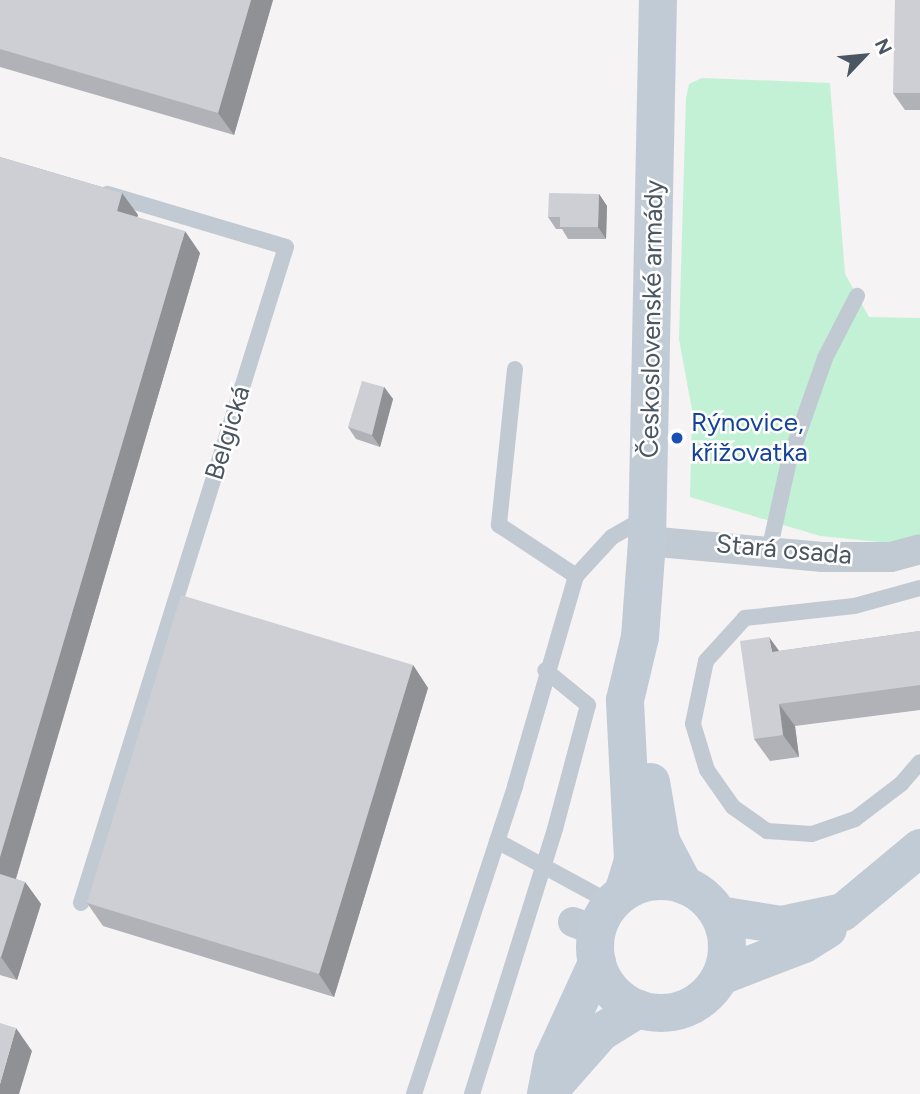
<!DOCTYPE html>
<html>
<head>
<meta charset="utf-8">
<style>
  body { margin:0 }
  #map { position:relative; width:920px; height:1094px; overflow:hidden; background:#f5f3f3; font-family:Figtree,sans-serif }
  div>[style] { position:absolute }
  .green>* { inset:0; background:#c3f1d5 }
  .lane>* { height:16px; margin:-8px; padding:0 8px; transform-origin:8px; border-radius:8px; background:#c1cad2 }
  .street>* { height:30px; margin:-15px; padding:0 15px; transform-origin:15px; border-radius:15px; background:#c1cad2 }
  .secondary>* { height:38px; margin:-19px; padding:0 19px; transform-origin:19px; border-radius:19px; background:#c1cbd6 }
  .secondary>.ring { margin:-19px; padding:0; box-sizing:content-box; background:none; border:38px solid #c1cbd6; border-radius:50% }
  .wall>* { inset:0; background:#b0b2b7 }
  .shaded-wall>* { inset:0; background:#909195 }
  .building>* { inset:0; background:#cdcfd5 }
  .dots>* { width:19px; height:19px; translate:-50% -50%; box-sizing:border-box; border:4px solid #fff; border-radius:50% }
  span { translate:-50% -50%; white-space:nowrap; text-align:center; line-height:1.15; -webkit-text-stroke:5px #fff; paint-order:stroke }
  .street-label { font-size:26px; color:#4a5661 }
  .transit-label { font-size:26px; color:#164399 }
  .left { translate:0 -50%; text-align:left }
  .north { position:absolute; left:829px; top:21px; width:70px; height:70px; -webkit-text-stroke:5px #fff; paint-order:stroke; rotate:64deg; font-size:19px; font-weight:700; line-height:28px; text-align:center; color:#4a5661 }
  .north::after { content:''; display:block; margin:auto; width:24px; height:32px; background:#4a5661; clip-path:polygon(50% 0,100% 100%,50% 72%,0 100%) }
</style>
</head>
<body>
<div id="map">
  <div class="green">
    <div style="clip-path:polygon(702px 78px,830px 83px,845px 274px,869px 317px,920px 318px,920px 534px,900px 544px,820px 536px,690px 497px,692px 410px,679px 339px,686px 98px,689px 84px)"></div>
  </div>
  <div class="lane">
    <div style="left:515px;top:369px;width:157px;rotate:95.9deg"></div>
    <div style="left:499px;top:525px;width:92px;rotate:33.5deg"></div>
    <div style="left:769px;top:551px;width:92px;rotate:-77.5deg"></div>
    <div style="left:789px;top:461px;width:109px;rotate:-70.7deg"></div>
    <div style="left:825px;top:358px;width:70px;rotate:-62.7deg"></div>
    <div style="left:920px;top:588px;width:68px;rotate:164.7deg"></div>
    <div style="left:854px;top:606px;width:110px;rotate:173.7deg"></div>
    <div style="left:745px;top:618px;width:58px;rotate:132.2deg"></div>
    <div style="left:706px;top:661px;width:64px;rotate:101.7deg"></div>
    <div style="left:693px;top:724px;width:48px;rotate:73.1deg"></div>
    <div style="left:707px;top:770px;width:45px;rotate:54.9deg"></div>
    <div style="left:733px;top:807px;width:42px;rotate:35.2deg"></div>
    <div style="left:767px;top:831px;width:45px;rotate:3.8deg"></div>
    <div style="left:812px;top:834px;width:46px;rotate:-19.2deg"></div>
    <div style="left:855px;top:819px;width:58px;rotate:-37.3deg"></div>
    <div style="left:901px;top:784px;width:29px;rotate:-49deg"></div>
    <div style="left:497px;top:841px;width:130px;rotate:28.5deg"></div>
    <div style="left:81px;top:903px;width:687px;rotate:-72.65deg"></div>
    <div style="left:286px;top:247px;width:186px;rotate:-163.4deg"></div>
    <div style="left:414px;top:1094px;width:324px;rotate:-71.8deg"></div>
    <div style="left:515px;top:786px;width:219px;rotate:-73.8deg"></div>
    <div style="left:576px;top:576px;width:53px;rotate:-47.3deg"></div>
    <div style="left:612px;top:537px;width:39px;rotate:-30deg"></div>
    <div style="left:472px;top:1094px;width:278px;rotate:-72.6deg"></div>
    <div style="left:555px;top:829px;width:128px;rotate:-75.1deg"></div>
    <div style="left:588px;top:705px;width:55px;rotate:-140.9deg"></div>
  </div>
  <div class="street">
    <div style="left:647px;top:541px;width:176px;rotate:5.2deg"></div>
    <div style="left:822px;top:557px;width:69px"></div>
    <div style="left:891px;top:557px;width:30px;rotate:-15deg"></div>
    <div style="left:573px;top:922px;width:26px;rotate:21deg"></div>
  </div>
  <div class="secondary">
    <div style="left:651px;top:782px;width:60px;rotate:80.4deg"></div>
    <div style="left:661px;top:841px;width:50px;rotate:62.4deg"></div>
    <div class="ring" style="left:595px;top:881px;width:94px;height:94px"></div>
    <div style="left:623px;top:893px;width:34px;rotate:-73deg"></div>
    <div style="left:633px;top:860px;width:160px;rotate:-92.9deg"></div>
    <div style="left:625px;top:700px;width:65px;rotate:-76.6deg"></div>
    <div style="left:640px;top:637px;width:96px;rotate:-85.8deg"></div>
    <div style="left:647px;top:541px;width:541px;rotate:-88.84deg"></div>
    <div style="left:719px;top:915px;width:63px;rotate:9.2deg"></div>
    <div style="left:781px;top:925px;width:63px;rotate:-11.8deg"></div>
    <div style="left:843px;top:912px;width:100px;rotate:-39.7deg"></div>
    <div style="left:721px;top:976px;width:89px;rotate:-21.1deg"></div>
    <div style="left:804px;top:944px;width:28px;rotate:-32deg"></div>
    <div style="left:557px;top:1082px;width:67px;rotate:-48.7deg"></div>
    <div style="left:601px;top:1032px;width:44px;rotate:-31.9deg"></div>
    <div style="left:546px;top:1094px;width:36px;rotate:-79deg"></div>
    <div style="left:553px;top:1059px;width:106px;rotate:-65.4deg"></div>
  </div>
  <div class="wall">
    <div style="clip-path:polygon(0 0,273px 0,234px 135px,0 67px)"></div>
    <div style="clip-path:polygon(920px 0,920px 110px,905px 110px,893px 93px)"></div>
    <div style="clip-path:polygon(0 157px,122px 193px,138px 215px,137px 217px,200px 253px,16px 879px,25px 882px,41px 904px,17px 980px,0 975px)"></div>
    <div style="clip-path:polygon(599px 194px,607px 206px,606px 239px,568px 239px,562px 229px,556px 229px,548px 217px)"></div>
    <div style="clip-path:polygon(384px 387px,393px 399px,380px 447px,356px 439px,348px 427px)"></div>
    <div style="clip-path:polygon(920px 631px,920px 710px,795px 726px,799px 757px,770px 761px,754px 739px,779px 651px)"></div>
    <div style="clip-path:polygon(413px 665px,428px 688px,334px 997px,103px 926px,87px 903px)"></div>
  </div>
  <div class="shaded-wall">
    <div style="clip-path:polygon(251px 0,273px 0,234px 135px,218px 113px)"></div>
    <div style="clip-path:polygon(122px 193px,138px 215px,132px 233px,117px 211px)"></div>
    <div style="clip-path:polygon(599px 194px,607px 206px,606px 239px,598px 227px)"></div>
    <div style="clip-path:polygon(185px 231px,200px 253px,11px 895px,0 879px,0 857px)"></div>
    <div style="clip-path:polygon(384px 387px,393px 399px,380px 447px,372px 435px)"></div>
    <div style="clip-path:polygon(769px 637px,785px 659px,772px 652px)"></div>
    <div style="clip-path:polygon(413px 665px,428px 688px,334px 997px,319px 974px)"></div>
    <div style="clip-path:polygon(779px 704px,795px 726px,799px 757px,783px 735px)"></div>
    <div style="clip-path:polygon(25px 882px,41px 904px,17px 980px,1px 957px)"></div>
    <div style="clip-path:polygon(16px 1028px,32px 1051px,19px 1094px,0 1094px,0 1084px)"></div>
  </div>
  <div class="building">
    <div style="clip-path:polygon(0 0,251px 0,218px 113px,0 49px)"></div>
    <div style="clip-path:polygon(895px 0,920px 0,920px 93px,893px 93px)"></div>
    <div style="clip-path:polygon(0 157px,122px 193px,117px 211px,185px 231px,0 857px)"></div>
    <div style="clip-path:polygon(549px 193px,599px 194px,598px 227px,560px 227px,560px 217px,548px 217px)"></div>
    <div style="clip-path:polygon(362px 381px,384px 387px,372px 435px,348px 427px)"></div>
    <div style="clip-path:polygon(181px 595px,413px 665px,319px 974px,87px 903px)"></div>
    <div style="clip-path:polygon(920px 631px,920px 685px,779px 704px,783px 735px,754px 739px,740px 641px,769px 637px,772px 652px)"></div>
    <div style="clip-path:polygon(0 874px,25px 882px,1px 957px,0 957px)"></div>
    <div style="clip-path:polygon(0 1023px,16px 1028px,0 1084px)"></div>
  </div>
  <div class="dots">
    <div style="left:677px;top:438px;background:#1a4fb4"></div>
  </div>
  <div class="street-label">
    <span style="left:652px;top:319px;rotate:-89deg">Československé armády</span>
    <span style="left:228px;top:433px;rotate:-73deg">Belgická</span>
    <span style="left:784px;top:550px;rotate:5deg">Stará osada</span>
  </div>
  <div class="transit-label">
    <span class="left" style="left:691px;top:438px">Rýnovice,<br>křižovatka</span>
  </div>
  <div class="north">N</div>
</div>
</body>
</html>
